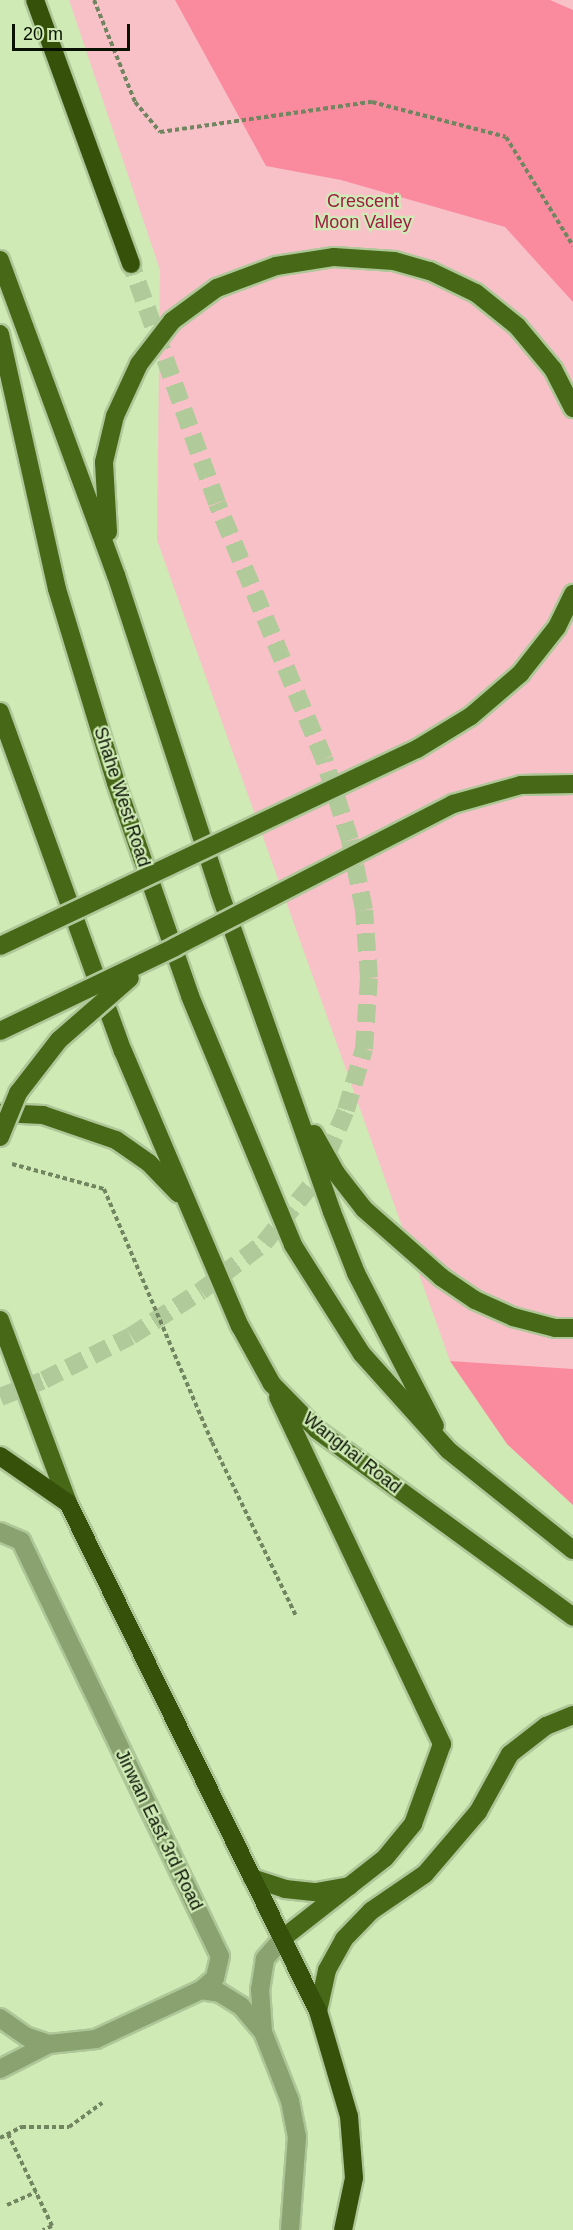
<!DOCTYPE html>
<html>
<head>
<meta charset="utf-8">
<style>
  body { margin:0 }
  #map { position:relative; width:573px; height:2230px; overflow:hidden; background:#cfeab5; font-family:Arial,sans-serif }
  div>[style] { position:absolute }
  .green>* { inset:0; background:#f8c1c8 }
  .forest>* { inset:0; background:#fa8b9e }
  .highway-tunnel>* { height:18px; margin-top:-9px; transform-origin:0; background:repeating-linear-gradient(90deg,#b1ca9a 0 18px,transparent 0 27px) }
  .path>* { height:4px; margin-top:-2px; transform-origin:0; background:repeating-linear-gradient(90deg,#728561 0 4.5px,transparent 0 7.5px) }
  .roads { filter:drop-shadow(2px 0 #afc798) drop-shadow(-2px 0 #afc798) drop-shadow(0 2px #afc798) drop-shadow(0 -2px #afc798) }
  .minor>* { height:18px; margin:-9px; padding:0 9px; transform-origin:9px; border-radius:9px; background:#89a270 }
  .major>* { height:18px; margin:-9px; padding:0 9px; transform-origin:9px; border-radius:9px; background:#476917 }
  .highway>* { height:18px; margin:-9px; padding:0 9px; transform-origin:9px; border-radius:9px; background:#36520a }
  .bridges { filter:drop-shadow(2px 0 #afc798) drop-shadow(-2px 0 #afc798) drop-shadow(0 2px #afc798) drop-shadow(0 -2px #afc798) }
  .major-bridge>* { height:18px; margin:-9px; padding:0 9px; transform-origin:9px; border-radius:9px; background:#476917 }
  span { translate:-50% -50%; white-space:nowrap; text-align:center; line-height:1.15; -webkit-text-stroke:4.5px #cfeab5; paint-order:stroke }
  .park-label { font-size:18px; color:#9c2044 }
  .street-label { font-size:18px; color:#091202 }
  .scale { position:absolute; left:12px; top:24px; width:118px; height:27px; box-sizing:border-box; border:3px solid #091202; border-top:0; padding-left:8px; font-size:18px; line-height:21px; white-space:nowrap; color:#091202; -webkit-text-stroke:4px #cfeab5; paint-order:stroke }
</style>
</head>
<body>
<div id="map">
  <div class="green">
    <div style="clip-path:polygon(69px 0,573px 0,573px 1505px,507px 1444px,450px 1361px,157px 540px,160px 270px)"></div>
  </div>
  <div class="forest">
    <div style="clip-path:polygon(175px 0,550px 0,573px 10px,573px 302px,505px 227px,341px 180px,266px 166px)"></div>
    <div style="clip-path:polygon(450px 1361px,573px 1369px,573px 1505px,507px 1444px)"></div>
  </div>
  <div class="highway-tunnel">
    <div style="left:0;top:1397px;width:47px;rotate:-21.1deg"></div>
    <div style="left:44px;top:1380px;width:97px;rotate:-26.8deg"></div>
    <div style="left:131px;top:1336px;width:83px;rotate:-32.7deg"></div>
    <div style="left:201px;top:1291px;width:79px;rotate:-37.3deg"></div>
    <div style="left:264px;top:1243px;width:84px;rotate:-50.8deg"></div>
    <div style="left:317px;top:1178px;width:74px;rotate:-66.9deg"></div>
    <div style="left:346px;top:1110px;width:64px;rotate:-73.6deg"></div>
    <div style="left:364px;top:1049px;width:71px;rotate:-86deg"></div>
    <div style="left:369px;top:978px;width:68px;rotate:-94.2deg"></div>
    <div style="left:364px;top:910px;width:71px;rotate:-101.3deg"></div>
    <div style="left:350px;top:840px;width:85px;rotate:-107.8deg"></div>
    <div style="left:324px;top:759px;width:277px;rotate:-112.7deg"></div>
    <div style="left:217px;top:503px;width:254px;rotate:-109.8deg"></div>
  </div>
  <div class="path">
    <div style="left:94px;top:0;width:110px;rotate:68.1deg"></div>
    <div style="left:135px;top:102px;width:39px;rotate:50deg"></div>
    <div style="left:160px;top:132px;width:214px;rotate:-8.1deg"></div>
    <div style="left:372px;top:102px;width:138px;rotate:14.6deg"></div>
    <div style="left:506px;top:137px;width:128px;rotate:58.4deg"></div>
    <div style="left:12px;top:1164px;width:95px;rotate:15.2deg"></div>
    <div style="left:104px;top:1189px;width:275px;rotate:66.9deg"></div>
    <div style="left:212px;top:1442px;width:193px;rotate:64.2deg"></div>
    <div style="left:8px;top:2134px;width:102px;rotate:64.4deg"></div>
    <div style="left:52px;top:2226px;width:10px;rotate:156deg"></div>
    <div style="left:0;top:2138px;width:25px;rotate:-27deg"></div>
    <div style="left:22px;top:2127px;width:47px"></div>
    <div style="left:69px;top:2127px;width:41px;rotate:-36deg"></div>
    <div style="left:7px;top:2205px;width:32px;rotate:-24deg"></div>
  </div>
  <div class="roads">
    <div class="minor">
      <div style="left:0;top:1532px;width:23px;rotate:23deg"></div>
      <div style="left:21px;top:1541px;width:460px;rotate:64.4deg"></div>
      <div style="left:220px;top:1956px;width:23px;rotate:103deg"></div>
      <div style="left:215px;top:1978px;width:18px;rotate:139deg"></div>
      <div style="left:201px;top:1990px;width:116px;rotate:155deg"></div>
      <div style="left:96px;top:2039px;width:47px;rotate:173.9deg"></div>
      <div style="left:49px;top:2044px;width:23px;rotate:-162deg"></div>
      <div style="left:27px;top:2037px;width:33px;rotate:-145deg"></div>
      <div style="left:283px;top:1938px;width:28px;rotate:131deg"></div>
      <div style="left:265px;top:1959px;width:30px;rotate:99deg"></div>
      <div style="left:260px;top:1989px;width:43px;rotate:86deg"></div>
      <div style="left:263px;top:2032px;width:74px;rotate:68.6deg"></div>
      <div style="left:290px;top:2101px;width:37px;rotate:79deg"></div>
      <div style="left:297px;top:2137px;width:93px;rotate:94.3deg"></div>
      <div style="left:201px;top:1990px;width:19px;rotate:9deg"></div>
      <div style="left:220px;top:1993px;width:25px;rotate:32deg"></div>
      <div style="left:241px;top:2006px;width:34px;rotate:50deg"></div>
      <div style="left:0;top:2069px;width:55px;rotate:-27deg"></div>
    </div>
    <div class="major">
      <div style="left:0;top:260px;width:336px;rotate:69.8deg"></div>
      <div style="left:116px;top:575px;width:332px;rotate:71.9deg"></div>
      <div style="left:219px;top:891px;width:340px;rotate:70.6deg"></div>
      <div style="left:332px;top:1212px;width:66px;rotate:68.5deg"></div>
      <div style="left:356px;top:1273px;width:172px;rotate:62.7deg"></div>
      <div style="left:0;top:334px;width:261px;rotate:77.4deg"></div>
      <div style="left:57px;top:589px;width:203px;rotate:73.1deg"></div>
      <div style="left:116px;top:783px;width:225px;rotate:70.8deg"></div>
      <div style="left:190px;top:996px;width:269px;rotate:67.5deg"></div>
      <div style="left:293px;top:1245px;width:129px;rotate:57.7deg"></div>
      <div style="left:362px;top:1354px;width:129px;rotate:48.1deg"></div>
      <div style="left:448px;top:1450px;width:160px;rotate:38.7deg"></div>
      <div style="left:108px;top:532px;width:70px;rotate:-93.3deg"></div>
      <div style="left:104px;top:462px;width:47px;rotate:-76.6deg"></div>
      <div style="left:115px;top:416px;width:57px;rotate:-65.2deg"></div>
      <div style="left:139px;top:364px;width:54px;rotate:-52.5deg"></div>
      <div style="left:172px;top:321px;width:56px;rotate:-36.3deg"></div>
      <div style="left:217px;top:288px;width:63px;rotate:-20.4deg"></div>
      <div style="left:276px;top:266px;width:59px;rotate:-8.8deg"></div>
      <div style="left:334px;top:257px;width:60px;rotate:3.8deg"></div>
      <div style="left:394px;top:261px;width:37px;rotate:16deg"></div>
      <div style="left:430px;top:271px;width:51px;rotate:25.6deg"></div>
      <div style="left:476px;top:293px;width:53px;rotate:38.8deg"></div>
      <div style="left:517px;top:326px;width:56px;rotate:50.1deg"></div>
      <div style="left:553px;top:369px;width:44px;rotate:62.9deg"></div>
      <div style="left:0;top:712px;width:361px;rotate:70.1deg"></div>
      <div style="left:123px;top:1051px;width:299px;rotate:67deg"></div>
      <div style="left:240px;top:1326px;width:66px;rotate:61.1deg"></div>
      <div style="left:272px;top:1384px;width:64px;rotate:45.6deg"></div>
      <div style="left:317px;top:1430px;width:317px;rotate:36.1deg"></div>
      <div style="left:0;top:1113px;width:43px;rotate:2.7deg"></div>
      <div style="left:43px;top:1115px;width:77px;rotate:18.9deg"></div>
      <div style="left:116px;top:1140px;width:40px;rotate:34.9deg"></div>
      <div style="left:149px;top:1163px;width:42px;rotate:46deg"></div>
      <div style="left:314px;top:1134px;width:45px;rotate:60.6deg"></div>
      <div style="left:336px;top:1173px;width:46px;rotate:52.1deg"></div>
      <div style="left:364px;top:1209px;width:103px;rotate:41.4deg"></div>
      <div style="left:441px;top:1277px;width:41px;rotate:34.1deg"></div>
      <div style="left:475px;top:1300px;width:42px;rotate:24.1deg"></div>
      <div style="left:513px;top:1317px;width:43px;rotate:14.7deg"></div>
      <div style="left:555px;top:1328px;width:18px"></div>
      <div style="left:0;top:1320px;width:195px;rotate:69.6deg"></div>
      <div style="left:278px;top:1397px;width:384px;rotate:64.7deg"></div>
      <div style="left:442px;top:1744px;width:85px;rotate:109.9deg"></div>
      <div style="left:413px;top:1824px;width:44px;rotate:129.5deg"></div>
      <div style="left:385px;top:1858px;width:130px;rotate:141.9deg"></div>
      <div style="left:252px;top:1878px;width:35px;rotate:18deg"></div>
      <div style="left:285px;top:1889px;width:31px;rotate:6deg"></div>
      <div style="left:316px;top:1892px;width:34px;rotate:-10deg"></div>
      <div style="left:318px;top:2011px;width:42px;rotate:-77.6deg"></div>
      <div style="left:327px;top:1970px;width:35px;rotate:-61deg"></div>
      <div style="left:344px;top:1939px;width:39px;rotate:-46deg"></div>
      <div style="left:371px;top:1911px;width:65px;rotate:-34.4deg"></div>
      <div style="left:425px;top:1874px;width:82px;rotate:-49.5deg"></div>
      <div style="left:478px;top:1812px;width:66px;rotate:-61.1deg"></div>
      <div style="left:510px;top:1754px;width:46px;rotate:-37.9deg"></div>
      <div style="left:546px;top:1726px;width:29px;rotate:-22deg"></div>
    </div>
    <div class="highway">
      <div style="left:35px;top:0;width:281px;rotate:70deg"></div>
      <div style="left:0;top:1456px;width:83px;rotate:34.7deg"></div>
      <div style="left:68px;top:1503px;width:566px;rotate:63.8deg"></div>
      <div style="left:318px;top:2011px;width:109px;rotate:73.6deg"></div>
      <div style="left:349px;top:2116px;width:62px;rotate:85.4deg"></div>
      <div style="left:354px;top:2178px;width:53px;rotate:101.9deg"></div>
    </div>
  </div>
  <div class="bridges">
    <div class="major-bridge">
      <div style="left:0;top:946px;width:461px;rotate:-25.3deg"></div>
      <div style="left:417px;top:749px;width:63px;rotate:-31.4deg"></div>
      <div style="left:471px;top:716px;width:65px;rotate:-40.6deg"></div>
      <div style="left:520px;top:674px;width:60px;rotate:-51.8deg"></div>
      <div style="left:557px;top:627px;width:37px;rotate:-64deg"></div>
      <div style="left:0;top:1031px;width:194px;rotate:-25.6deg"></div>
      <div style="left:175px;top:947px;width:313px;rotate:-27.2deg"></div>
      <div style="left:453px;top:804px;width:71px;rotate:-15.6deg"></div>
      <div style="left:521px;top:785px;width:52px;rotate:-1.1deg"></div>
      <div style="left:0;top:1137px;width:48px;rotate:-67.8deg"></div>
      <div style="left:18px;top:1093px;width:67px;rotate:-52.3deg"></div>
      <div style="left:59px;top:1040px;width:94px;rotate:-41.1deg"></div>
    </div>
  </div>
  <div class="park-label">
    <span style="left:363px;top:212px">Crescent<br>Moon Valley</span>
  </div>
  <div class="street-label">
    <span style="left:122px;top:797px;rotate:72deg">Shahe West Road</span>
    <span style="left:352px;top:1453px;rotate:38deg">Wanghai Road</span>
    <span style="left:159px;top:1830px;rotate:64deg">Jinwan East 3rd Road</span>
  </div>
  <div class="scale">20 m</div>
</div>
</body>
</html>
